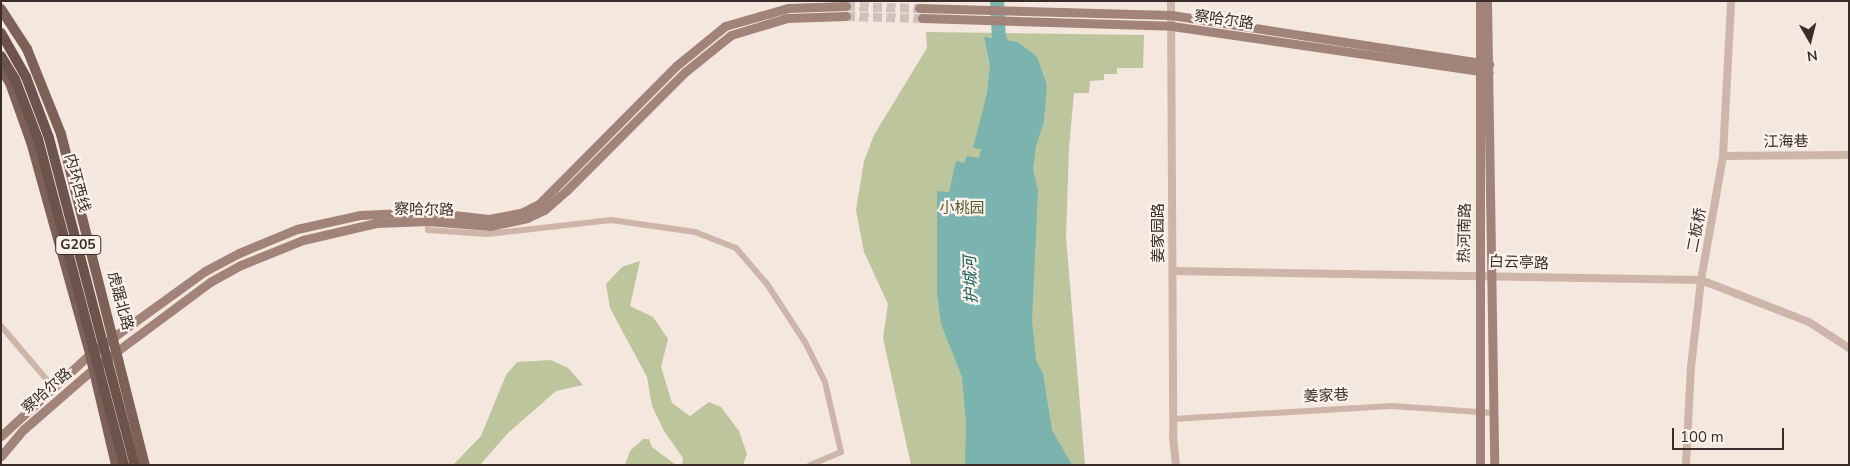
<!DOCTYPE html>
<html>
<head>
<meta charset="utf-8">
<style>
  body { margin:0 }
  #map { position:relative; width:1850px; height:466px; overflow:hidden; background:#f4e7de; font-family:"Nunito Sans","Noto Sans SC",sans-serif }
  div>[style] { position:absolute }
  .green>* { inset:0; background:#bdc59d }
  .water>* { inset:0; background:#7bb4ae }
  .river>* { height:14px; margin:-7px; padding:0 7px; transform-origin:7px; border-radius:7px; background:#7bb4ae }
  .secondary-tunnel>* { height:9px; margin-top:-4.5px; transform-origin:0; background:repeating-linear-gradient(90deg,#cfc2ba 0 9px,transparent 0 13.5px) }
  .minor>* { height:6px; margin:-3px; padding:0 3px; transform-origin:3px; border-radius:3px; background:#ceb5a9 }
  .tertiary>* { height:8px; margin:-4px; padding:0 4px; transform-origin:4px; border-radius:4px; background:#ceb5a9 }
  .secondary>* { height:9px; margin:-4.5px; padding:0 4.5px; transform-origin:4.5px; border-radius:4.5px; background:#a2837a }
  .primary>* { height:10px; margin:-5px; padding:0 5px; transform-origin:5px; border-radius:5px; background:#7d6159 }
  .trunk-bridge>* { height:10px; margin:-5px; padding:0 5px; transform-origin:5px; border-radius:5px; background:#6c534c }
  span { translate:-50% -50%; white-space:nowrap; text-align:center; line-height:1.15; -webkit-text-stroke:4.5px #fbf2eb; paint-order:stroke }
  .shield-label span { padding:1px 4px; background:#fbf2eb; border:1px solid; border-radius:4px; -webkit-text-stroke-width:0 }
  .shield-label { font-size:14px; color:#3a2c29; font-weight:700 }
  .street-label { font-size:15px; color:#3a2c29 }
  .park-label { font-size:15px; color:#505b2b }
  .water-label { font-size:16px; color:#1b5f5b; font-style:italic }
  .frame { position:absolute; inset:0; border:2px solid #3a2c29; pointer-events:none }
  .north { position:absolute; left:1785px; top:15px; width:50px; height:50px; -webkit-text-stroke:4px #fbf2eb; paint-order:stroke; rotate:172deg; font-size:14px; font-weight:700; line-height:20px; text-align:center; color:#3a2c29 }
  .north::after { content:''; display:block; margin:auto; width:18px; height:22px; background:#3a2c29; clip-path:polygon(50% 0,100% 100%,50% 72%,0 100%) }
  .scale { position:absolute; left:1672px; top:428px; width:112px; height:22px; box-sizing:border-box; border:2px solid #3a2c29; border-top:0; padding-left:6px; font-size:15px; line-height:18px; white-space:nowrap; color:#3a2c29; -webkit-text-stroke:4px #fbf2eb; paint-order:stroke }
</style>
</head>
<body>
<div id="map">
  <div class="green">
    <div style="clip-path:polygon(926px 32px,1144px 35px,1143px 68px,1117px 68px,1117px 74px,1104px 74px,1104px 80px,1090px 81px,1089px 93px,1074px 93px,1069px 148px,1066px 237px,1085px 465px,911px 465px,883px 338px,888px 304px,864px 252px,856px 210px,864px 161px,874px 135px,927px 48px)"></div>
    <div style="clip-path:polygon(640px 261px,630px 306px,653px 317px,668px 339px,661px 367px,672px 403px,690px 416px,709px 402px,721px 407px,739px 431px,747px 454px,743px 465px,682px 465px,683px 458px,664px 431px,652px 406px,647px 377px,610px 308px,606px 284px,622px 267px)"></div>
    <div style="clip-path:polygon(551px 360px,568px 368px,583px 385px,556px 391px,508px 433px,480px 465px,453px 465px,481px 436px,506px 375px,517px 362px)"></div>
    <div style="clip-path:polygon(643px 439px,649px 439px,652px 447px,676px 465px,625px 465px,630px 451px)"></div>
  </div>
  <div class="water">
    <div style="clip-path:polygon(984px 37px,1018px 42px,1037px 57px,1047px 85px,1044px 122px,1036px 146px,1033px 170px,1038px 190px,1032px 321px,1036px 360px,1043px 374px,1052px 430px,1072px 465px,965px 465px,966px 424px,962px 377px,941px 324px,937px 293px,937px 191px,949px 192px,956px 161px,964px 163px,967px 156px,979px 158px,981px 149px,973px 148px,987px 93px,990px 65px)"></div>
  </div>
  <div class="river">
    <div style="left:997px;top:1px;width:36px;rotate:87deg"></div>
    <div style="left:999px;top:37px;width:18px;rotate:68deg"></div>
  </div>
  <div class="secondary-tunnel">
    <div style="left:846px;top:6px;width:73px;rotate:1.6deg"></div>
    <div style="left:846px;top:16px;width:76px;rotate:1.5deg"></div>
  </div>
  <div class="minor">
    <div style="left:427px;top:218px;width:12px;rotate:85deg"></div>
    <div style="left:428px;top:230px;width:59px;rotate:3.9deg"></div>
    <div style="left:487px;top:234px;width:125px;rotate:-6.4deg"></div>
    <div style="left:611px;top:220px;width:85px;rotate:8.1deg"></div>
    <div style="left:695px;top:232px;width:44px;rotate:21.3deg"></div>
    <div style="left:736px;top:248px;width:48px;rotate:49.3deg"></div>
    <div style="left:767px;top:284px;width:69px;rotate:56.8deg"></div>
    <div style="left:805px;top:342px;width:45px;rotate:63.4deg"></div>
    <div style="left:825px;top:382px;width:72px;rotate:77.1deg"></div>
    <div style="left:841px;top:452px;width:34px;rotate:157deg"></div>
    <div style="left:1px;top:326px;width:82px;rotate:49.5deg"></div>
    <div style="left:1173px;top:419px;width:219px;rotate:-3.4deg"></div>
    <div style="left:1392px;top:406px;width:101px;rotate:4deg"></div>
  </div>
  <div class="tertiary">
    <div style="left:1171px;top:1px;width:436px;rotate:89.7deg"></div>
    <div style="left:1173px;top:437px;width:28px;rotate:84deg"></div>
    <div style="left:1723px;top:156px;width:126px;rotate:-0.5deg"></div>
    <div style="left:1173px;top:271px;width:528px;rotate:0.98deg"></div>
    <div style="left:1701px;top:280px;width:116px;rotate:21.3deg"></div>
    <div style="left:1809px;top:322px;width:48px;rotate:33deg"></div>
    <div style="left:1686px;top:465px;width:98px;rotate:-87.1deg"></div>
    <div style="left:1691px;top:367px;width:88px;rotate:-83.4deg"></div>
    <div style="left:1701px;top:280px;width:126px;rotate:-79.9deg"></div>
    <div style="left:1723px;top:156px;width:155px;rotate:-87deg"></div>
  </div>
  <div class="secondary">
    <div style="left:1480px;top:1px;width:464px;rotate:90deg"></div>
    <div style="left:1487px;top:1px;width:464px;rotate:89.1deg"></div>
    <div style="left:919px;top:8px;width:252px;rotate:1.6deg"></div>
    <div style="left:1171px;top:15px;width:322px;rotate:8.8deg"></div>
    <div style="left:922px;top:18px;width:250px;rotate:1.8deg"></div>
    <div style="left:1172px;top:26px;width:320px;rotate:8.3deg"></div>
    <div style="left:1px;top:436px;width:121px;rotate:-42.7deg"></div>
    <div style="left:90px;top:354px;width:142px;rotate:-35.8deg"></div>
    <div style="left:205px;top:271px;width:38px;rotate:-28deg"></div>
    <div style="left:239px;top:253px;width:63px;rotate:-22.5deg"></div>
    <div style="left:297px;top:229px;width:65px;rotate:-12.5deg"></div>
    <div style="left:360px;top:215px;width:67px;rotate:-2.6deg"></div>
    <div style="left:427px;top:212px;width:62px;rotate:6.4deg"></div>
    <div style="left:489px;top:219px;width:33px;rotate:-11deg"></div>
    <div style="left:521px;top:213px;width:20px;rotate:-27deg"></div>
    <div style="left:539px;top:204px;width:194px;rotate:-45.2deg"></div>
    <div style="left:676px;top:66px;width:63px;rotate:-39.2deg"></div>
    <div style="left:725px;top:26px;width:66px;rotate:-15.9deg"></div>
    <div style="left:788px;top:8px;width:58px;rotate:-2deg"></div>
    <div style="left:1px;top:456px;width:35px;rotate:-50deg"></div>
    <div style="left:24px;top:429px;width:91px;rotate:-41deg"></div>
    <div style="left:93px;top:369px;width:146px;rotate:-36.6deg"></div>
    <div style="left:210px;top:282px;width:35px;rotate:-29deg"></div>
    <div style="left:241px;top:265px;width:67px;rotate:-22deg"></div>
    <div style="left:303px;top:240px;width:75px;rotate:-13.1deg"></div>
    <div style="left:376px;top:223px;width:52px;rotate:-2.2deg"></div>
    <div style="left:428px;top:221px;width:62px;rotate:4.6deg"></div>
    <div style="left:490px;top:226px;width:38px;rotate:-12deg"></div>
    <div style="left:527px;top:218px;width:19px;rotate:-25deg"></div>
    <div style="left:544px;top:210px;width:30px;rotate:-41deg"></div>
    <div style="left:567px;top:190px;width:167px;rotate:-45deg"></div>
    <div style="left:685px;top:72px;width:59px;rotate:-38.8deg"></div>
    <div style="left:731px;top:35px;width:59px;rotate:-16.9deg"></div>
    <div style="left:787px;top:18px;width:59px;rotate:-1.9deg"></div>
  </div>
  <div class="primary">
    <div style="left:1px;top:9px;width:48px;rotate:57deg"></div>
    <div style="left:27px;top:49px;width:92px;rotate:68.2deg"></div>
    <div style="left:61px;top:134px;width:341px;rotate:75.8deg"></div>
    <div style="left:1px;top:68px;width:17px;rotate:59deg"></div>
    <div style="left:10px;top:83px;width:63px;rotate:70.4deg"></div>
    <div style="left:31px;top:142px;width:220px;rotate:74.4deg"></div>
    <div style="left:90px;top:354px;width:114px;rotate:76.8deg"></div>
  </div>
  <div class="trunk-bridge">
    <div style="left:1px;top:33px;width:51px;rotate:60.4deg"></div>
    <div style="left:26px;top:77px;width:65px;rotate:69.3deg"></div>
    <div style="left:49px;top:138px;width:338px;rotate:75.3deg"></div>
    <div style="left:1px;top:56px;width:27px;rotate:59deg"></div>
    <div style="left:15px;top:79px;width:64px;rotate:69deg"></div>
    <div style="left:38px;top:139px;width:337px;rotate:75.2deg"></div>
  </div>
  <div class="shield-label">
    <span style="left:78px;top:245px">G205</span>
  </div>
  <div class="street-label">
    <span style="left:1224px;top:20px;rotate:8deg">察哈尔路</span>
    <span style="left:1786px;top:142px;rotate:-1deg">江海巷</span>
    <span style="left:77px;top:183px;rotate:75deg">内环西线</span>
    <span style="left:424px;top:210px;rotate:1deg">察哈尔路</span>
    <span style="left:1697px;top:230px;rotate:-79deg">二板桥</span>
    <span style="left:1159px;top:233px;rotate:-90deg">姜家园路</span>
    <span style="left:1465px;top:233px;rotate:-89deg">热河南路</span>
    <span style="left:1519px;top:263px;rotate:2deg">白云亭路</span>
    <span style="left:120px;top:301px;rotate:75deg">虎踞北路</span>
    <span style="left:47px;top:391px;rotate:-41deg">察哈尔路</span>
    <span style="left:1326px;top:396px;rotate:-2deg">姜家巷</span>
  </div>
  <div class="park-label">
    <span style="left:962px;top:209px">小桃园</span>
  </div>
  <div class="water-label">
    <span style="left:971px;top:280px;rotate:-92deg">护城河</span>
  </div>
  <div class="frame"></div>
  <div class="north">N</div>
  <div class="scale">100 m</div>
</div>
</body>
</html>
